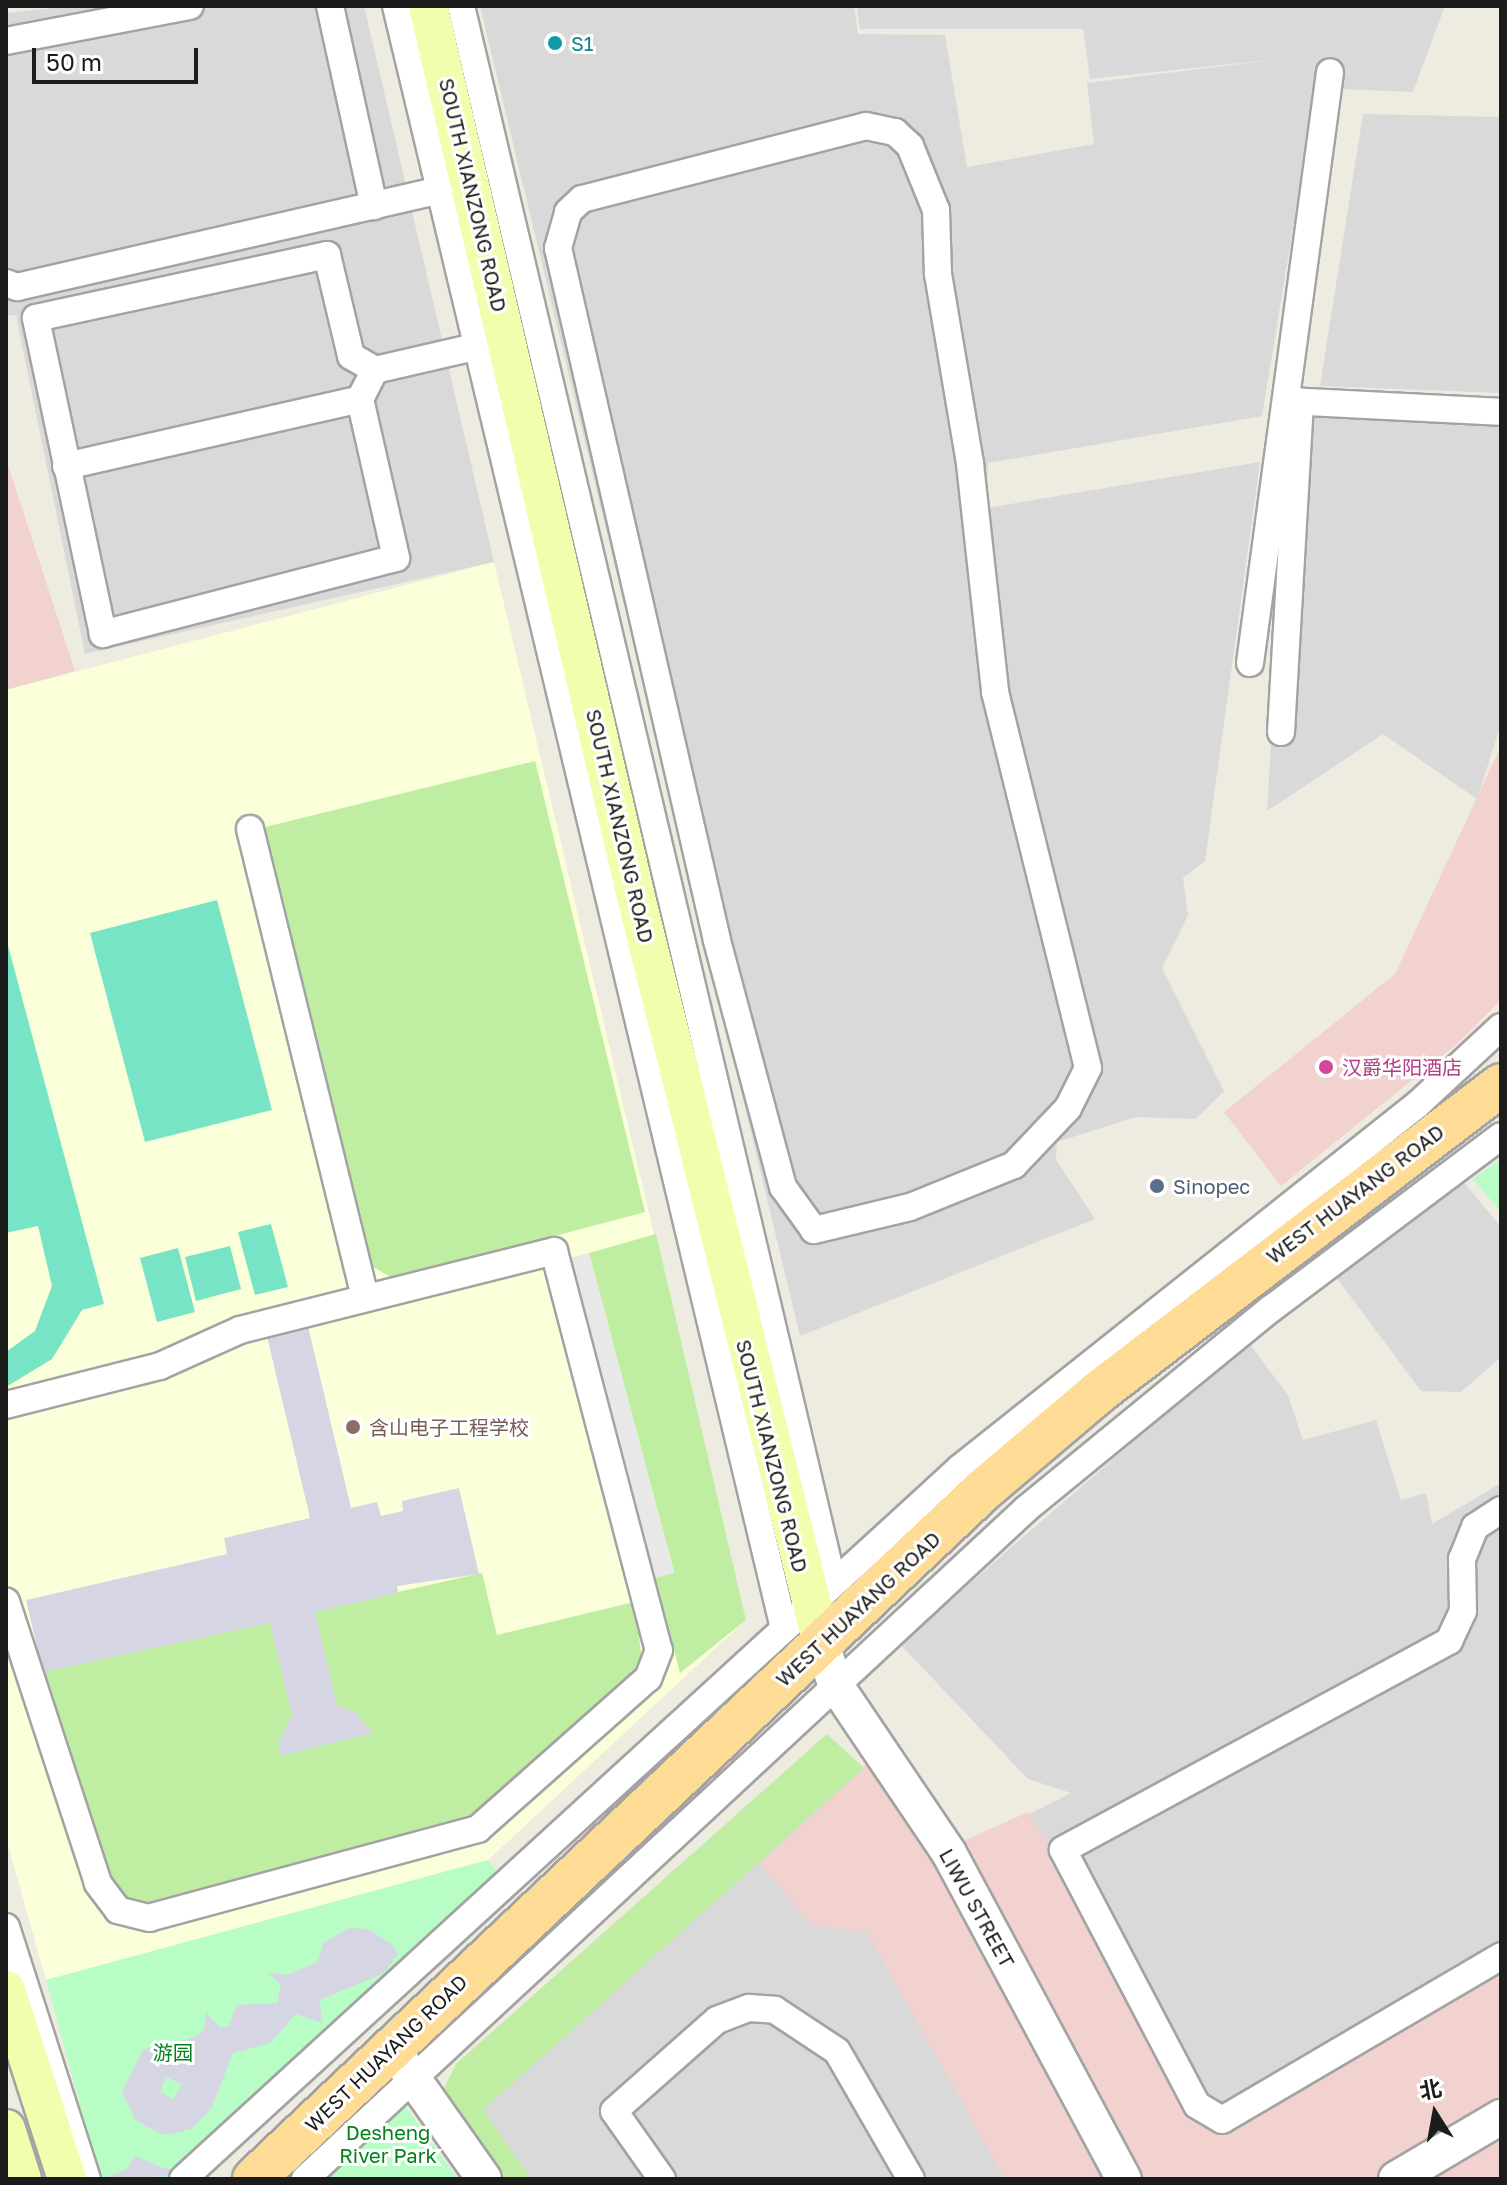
<!DOCTYPE html>
<html>
<head>
<meta charset="utf-8">
<style>
  body { margin:0 }
  #map { position:relative; width:1507px; height:2185px; overflow:hidden; background:#eeebe0; font-family:"Golos Text","Noto Sans SC",sans-serif }
  div>[style] { position:absolute }
  .residential>* { inset:0; background:#dad9d9 }
  .commercial>* { inset:0; background:#f1d2ce }
  .education>* { inset:0; background:#fbffd9 }
  .grass>* { inset:0; background:#bfeda1 }
  .park>* { inset:0; background:#b8fdc5 }
  .pitch>* { inset:0; background:#77e4c5 }
  .parking>* { inset:0; background:#e8e8e8 }
  .plaza>* { inset:0; background:#d6d5e4 }
  .roads { filter:drop-shadow(2px 0 #a3a3a3) drop-shadow(-2px 0 #a3a3a3) drop-shadow(0 2px #a3a3a3) drop-shadow(0 -2px #a3a3a3) }
  .minor>* { height:26px; margin:-13px; padding:0 13px; transform-origin:13px; border-radius:13px; background:#fff }
  .tertiary>* { height:34px; margin:-17px; padding:0 17px; transform-origin:17px; border-radius:17px; background:#fff }
  .secondary>* { height:38px; margin:-19px; padding:0 19px; transform-origin:19px; border-radius:19px; background:#f2feae }
  .primary>* { height:42px; margin:-21px; padding:0 21px; transform-origin:21px; border-radius:21px; background:#ffdc95 }
  .dots>* { width:22px; height:22px; translate:-50% -50%; box-sizing:border-box; border:4px solid #fff; border-radius:50% }
  span { translate:-50% -50%; white-space:nowrap; text-align:center; line-height:1.15; -webkit-text-stroke:6px #fff; paint-order:stroke }
  .culture-label { font-size:20px; color:#0d838f }
  .left { translate:0 -50%; text-align:left }
  .street-label { font-size:20px; color:#1c1c1c }
  .hotel-label { font-size:20px; color:#b23c85 }
  .service-label { font-size:20px; color:#4e5e75 }
  .education-label { font-size:20px; color:#785e54 }
  .park-label { font-size:20px; color:#03811a }
  .frame { position:absolute; inset:0; border:8px solid #1c1c1c; pointer-events:none }
  .north { position:absolute; left:1395px; top:2073px; width:80px; height:80px; -webkit-text-stroke:6px #fff; paint-order:stroke; rotate:349deg; font-size:22px; font-weight:700; line-height:32px; text-align:center; color:#1c1c1c }
  .north::after { content:''; display:block; margin:auto; width:28px; height:36px; background:#1c1c1c; clip-path:polygon(50% 0,100% 100%,50% 72%,0 100%) }
  .scale { position:absolute; left:32px; top:48px; width:166px; height:36px; box-sizing:border-box; border:4px solid #1c1c1c; border-top:0; padding-left:10px; font-size:24px; line-height:28px; white-space:nowrap; color:#1c1c1c; -webkit-text-stroke:6px #fff; paint-order:stroke }
</style>
</head>
<body>
<div id="map">
  <div class="residential">
    <div style="clip-path:polygon(72px 6px,364px 6px,494px 562px,85px 654px,16px 315px,6px 316px,6px 13px)"></div>
    <div style="clip-path:polygon(480px 6px,854px 6px,858px 34px,945px 35px,967px 167px,1094px 144px,1087px 83px,1280px 59px,1090px 79px,1083px 29px,860px 29px,857px 6px,1445px 6px,1413px 92px,1316px 88px,1262px 416px,988px 463px,986px 508px,1260px 462px,1205px 861px,1183px 878px,1188px 915px,1162px 968px,1224px 1091px,1196px 1119px,1136px 1117px,1057px 1142px,1056px 1160px,1095px 1219px,800px 1336px)"></div>
    <div style="clip-path:polygon(1363px 114px,1501px 117px,1501px 393px,1320px 386px)"></div>
    <div style="clip-path:polygon(1291px 411px,1501px 425px,1501px 724px,1477px 799px,1383px 734px,1267px 811px)"></div>
    <div style="clip-path:polygon(1461px 1179px,1501px 1227px,1501px 1357px,1461px 1392px,1421px 1391px,1336px 1277px)"></div>
    <div style="clip-path:polygon(1248px 1342px,1288px 1395px,1303px 1440px,1376px 1420px,1401px 1500px,1426px 1493px,1432px 1524px,1501px 1483px,1501px 2094px,1139px 2179px,955px 1851px,1071px 1793px,1028px 1779px,900px 1644px)"></div>
    <div style="clip-path:polygon(864px 1768px,1097px 2179px,529px 2179px,480px 2110px)"></div>
  </div>
  <div class="commercial">
    <div style="clip-path:polygon(6px 459px,75px 671px,6px 690px)"></div>
    <div style="clip-path:polygon(1501px 746px,1501px 1000px,1458px 1043px,1281px 1186px,1224px 1112px,1395px 974px)"></div>
    <div style="clip-path:polygon(869px 1762px,928px 1857px,1028px 1812px,1203px 2101px,1236px 2108px,1501px 1951px,1501px 2179px,1005px 2179px,867px 1932px,812px 1925px,760px 1864px)"></div>
  </div>
  <div class="education">
    <div style="clip-path:polygon(494px 562px,746px 1620px,488px 1860px,46px 1980px,6px 1838px,6px 690px)"></div>
  </div>
  <div class="grass">
    <div style="clip-path:polygon(535px 761px,645px 1212px,394px 1279px,370px 1265px,265px 827px)"></div>
    <div style="clip-path:polygon(656px 1234px,746px 1620px,680px 1673px,655px 1578px,674px 1572px,589px 1253px)"></div>
    <div style="clip-path:polygon(482px 1573px,497px 1635px,634px 1602px,643px 1666px,470px 1824px,134px 1909px,108px 1882px,43px 1672px)"></div>
    <div style="clip-path:polygon(827px 1734px,864px 1768px,483px 2110px,531px 2179px,497px 2179px,440px 2096px,456px 2064px)"></div>
  </div>
  <div class="park">
    <div style="clip-path:polygon(1501px 1159px,1501px 1212px,1473px 1179px)"></div>
    <div style="clip-path:polygon(488px 1860px,500px 1876px,191px 2179px,100px 2179px,46px 1980px)"></div>
    <div style="clip-path:polygon(378px 2102px,407px 2108px,458px 2179px,306px 2179px)"></div>
  </div>
  <div class="pitch">
    <div style="clip-path:polygon(217px 900px,272px 1110px,145px 1142px,90px 933px)"></div>
    <div style="clip-path:polygon(6px 938px,104px 1304px,82px 1310px,52px 1359px,6px 1387px,6px 1352px,35px 1331px,52px 1286px,38px 1226px,6px 1233px)"></div>
    <div style="clip-path:polygon(271px 1224px,288px 1287px,255px 1295px,238px 1232px)"></div>
    <div style="clip-path:polygon(230px 1246px,241px 1289px,196px 1301px,185px 1257px)"></div>
    <div style="clip-path:polygon(178px 1248px,195px 1312px,157px 1322px,140px 1258px)"></div>
  </div>
  <div class="parking">
    <div style="clip-path:polygon(589px 1253px,674px 1573px,655px 1578px,570px 1258px)"></div>
  </div>
  <div class="plaza">
    <div style="clip-path:polygon(307px 1322px,351px 1508px,377px 1502px,381px 1516px,403px 1511px,402px 1501px,459px 1488px,479px 1574px,397px 1586px,398px 1593px,315px 1612px,337px 1705px,355px 1712px,373px 1733px,280px 1756px,279px 1741px,292px 1715px,270px 1623px,43px 1672px,26px 1600px,227px 1554px,224px 1538px,310px 1518px,266px 1332px)"></div>
    <div style="clip-path:polygon(evenodd,349px 1928px,368px 1929px,391px 1944px,398px 1954px,384px 1973px,320px 2000px,322px 2023px,296px 2014px,270px 2043px,233px 2053px,212px 2107px,192px 2129px,163px 2135px,135px 2120px,122px 2091px,143px 2050px,195px 2037px,204px 2030px,206px 2012px,220px 2028px,229px 2026px,237px 2005px,277px 2003px,281px 1985px,268px 1972px,287px 1975px,318px 1962px,323px 1943px,349px 1928px,166px 2077px,182px 2084px,173px 2099px,160px 2092px,166px 2077px)"></div>
    <div style="clip-path:polygon(135px 2156px,161px 2167px,195px 2175px,100px 2179px,126px 2170px)"></div>
  </div>
  <div class="roads">
    <div class="minor">
      <div style="left:330px;top:6px;width:205px;rotate:77.6deg"></div>
      <div style="left:396px;top:6px;width:1668px;rotate:76.55deg"></div>
      <div style="left:461px;top:6px;width:1620px;rotate:76.73deg"></div>
      <div style="left:6px;top:41px;width:187px;rotate:-10.8deg"></div>
      <div style="left:866px;top:126px;width:30px;rotate:12deg"></div>
      <div style="left:895px;top:132px;width:21px;rotate:43deg"></div>
      <div style="left:910px;top:146px;width:69px;rotate:67.9deg"></div>
      <div style="left:936px;top:210px;width:64px;rotate:88.2deg"></div>
      <div style="left:938px;top:274px;width:193px;rotate:80.4deg"></div>
      <div style="left:970px;top:464px;width:229px;rotate:83.7deg"></div>
      <div style="left:995px;top:692px;width:387px;rotate:76.1deg"></div>
      <div style="left:1088px;top:1068px;width:45px;rotate:116.6deg"></div>
      <div style="left:1068px;top:1108px;width:79px;rotate:133.5deg"></div>
      <div style="left:1014px;top:1165px;width:112px;rotate:158deg"></div>
      <div style="left:910px;top:1207px;width:99px;rotate:166.5deg"></div>
      <div style="left:814px;top:1230px;width:53px;rotate:-125.8deg"></div>
      <div style="left:783px;top:1187px;width:256px;rotate:-105deg"></div>
      <div style="left:717px;top:940px;width:710px;rotate:-102.94deg"></div>
      <div style="left:558px;top:248px;width:37px;rotate:-74deg"></div>
      <div style="left:568px;top:212px;width:19px;rotate:-43deg"></div>
      <div style="left:582px;top:199px;width:293px;rotate:-14.4deg"></div>
      <div style="left:6px;top:283px;width:12px;rotate:20deg"></div>
      <div style="left:17px;top:287px;width:448px;rotate:-12.9deg"></div>
      <div style="left:360px;top:399px;width:163px;rotate:77.2deg"></div>
      <div style="left:396px;top:558px;width:303px;rotate:165.5deg"></div>
      <div style="left:103px;top:634px;width:323px;rotate:-102deg"></div>
      <div style="left:36px;top:318px;width:298px;rotate:-12.2deg"></div>
      <div style="left:327px;top:255px;width:104px;rotate:76.6deg"></div>
      <div style="left:351px;top:356px;width:28px;rotate:30deg"></div>
      <div style="left:1286px;top:401px;width:215px;rotate:2.9deg"></div>
      <div style="left:66px;top:466px;width:302px;rotate:-12.8deg"></div>
      <div style="left:360px;top:399px;width:33px;rotate:-63deg"></div>
      <div style="left:375px;top:370px;width:120px;rotate:-13deg"></div>
      <div style="left:1250px;top:663px;width:596px;rotate:-82.29deg"></div>
      <div style="left:1281px;top:732px;width:331px;rotate:-86.7deg"></div>
      <div style="left:250px;top:829px;width:482px;rotate:76.2deg"></div>
      <div style="left:6px;top:1405px;width:159px;rotate:-14.2deg"></div>
      <div style="left:160px;top:1366px;width:88px;rotate:-24.2deg"></div>
      <div style="left:240px;top:1330px;width:324px;rotate:-14.1deg"></div>
      <div style="left:554px;top:1251px;width:413px;rotate:75.3deg"></div>
      <div style="left:659px;top:1650px;width:30px;rotate:111deg"></div>
      <div style="left:648px;top:1678px;width:227px;rotate:138.4deg"></div>
      <div style="left:478px;top:1829px;width:341px;rotate:164.9deg"></div>
      <div style="left:149px;top:1918px;width:32px;rotate:-166deg"></div>
      <div style="left:118px;top:1910px;width:34px;rotate:-127deg"></div>
      <div style="left:98px;top:1883px;width:296px;rotate:-108.1deg"></div>
      <div style="left:1501px;top:1510px;width:31px;rotate:147deg"></div>
      <div style="left:1475px;top:1527px;width:35px;rotate:112deg"></div>
      <div style="left:1462px;top:1559px;width:52px;rotate:88.9deg"></div>
      <div style="left:1463px;top:1611px;width:33px;rotate:115deg"></div>
      <div style="left:1449px;top:1641px;width:439px;rotate:151.6deg"></div>
      <div style="left:1063px;top:1850px;width:288px;rotate:62.3deg"></div>
      <div style="left:1197px;top:2105px;width:29px;rotate:31deg"></div>
      <div style="left:1222px;top:2120px;width:324px;rotate:-30.4deg"></div>
      <div style="left:6px;top:1927px;width:265px;rotate:72.2deg"></div>
      <div style="left:183px;top:2179px;width:1053px;rotate:-42.46deg"></div>
      <div style="left:960px;top:1468px;width:585px;rotate:-38.48deg"></div>
      <div style="left:1418px;top:1104px;width:113px;rotate:-42.9deg"></div>
      <div style="left:305px;top:2179px;width:984px;rotate:-42.9deg"></div>
      <div style="left:1026px;top:1509px;width:318px;rotate:-39.3deg"></div>
      <div style="left:1272px;top:1308px;width:286px;rotate:-36.9deg"></div>
      <div style="left:662px;top:2179px;width:83px;rotate:-125.2deg"></div>
      <div style="left:614px;top:2111px;width:137px;rotate:-41.5deg"></div>
      <div style="left:717px;top:2020px;width:34px;rotate:-21deg"></div>
      <div style="left:749px;top:2008px;width:26px;rotate:4deg"></div>
      <div style="left:775px;top:2010px;width:74px;rotate:33.5deg"></div>
      <div style="left:837px;top:2051px;width:148px;rotate:60deg"></div>
    </div>
    <div class="tertiary">
      <div style="left:822px;top:1644px;width:42px;rotate:72deg"></div>
      <div style="left:835px;top:1684px;width:204px;rotate:56deg"></div>
      <div style="left:949px;top:1853px;width:370px;rotate:61.8deg"></div>
      <div style="left:391px;top:2047px;width:161px;rotate:54.8deg"></div>
      <div style="left:1396px;top:2179px;width:122px;rotate:-30.6deg"></div>
    </div>
    <div class="secondary">
      <div style="left:428px;top:6px;width:919px;rotate:76.86deg"></div>
      <div style="left:637px;top:901px;width:766px;rotate:76.02deg"></div>
      <div style="left:6px;top:1990px;width:199px;rotate:72.1deg"></div>
      <div style="left:6px;top:2129px;width:52px;rotate:72.3deg"></div>
    </div>
    <div class="primary">
      <div style="left:254px;top:2179px;width:1000px;rotate:-43.38deg"></div>
      <div style="left:981px;top:1492px;width:156px;rotate:-40.3deg"></div>
      <div style="left:1100px;top:1391px;width:504px;rotate:-37.35deg"></div>
    </div>
  </div>
  <div class="dots">
    <div style="left:555px;top:43px;background:#0f9aa8"></div>
    <div style="left:1326px;top:1067px;background:#d1479c"></div>
    <div style="left:1157px;top:1186px;background:#5c6f8a"></div>
    <div style="left:353px;top:1427px;background:#8d6e63"></div>
  </div>
  <div class="culture-label">
    <span class="left" style="left:571px;top:43px">S1</span>
  </div>
  <div class="street-label">
    <span style="left:473px;top:195px;rotate:77deg">SOUTH XIANZONG ROAD</span>
    <span style="left:620px;top:826px;rotate:77deg">SOUTH XIANZONG ROAD</span>
    <span style="left:1355px;top:1194px;rotate:-37deg">WEST HUAYANG ROAD</span>
    <span style="left:772px;top:1456px;rotate:76deg">SOUTH XIANZONG ROAD</span>
    <span style="left:858px;top:1609px;rotate:-43deg">WEST HUAYANG ROAD</span>
    <span style="left:977px;top:1908px;rotate:61deg">LIWU STREET</span>
    <span style="left:386px;top:2053px;rotate:-44deg">WEST HUAYANG ROAD</span>
  </div>
  <div class="hotel-label">
    <span class="left" style="left:1342px;top:1067px">汉爵华阳酒店</span>
  </div>
  <div class="service-label">
    <span class="left" style="left:1173px;top:1186px">Sinopec</span>
  </div>
  <div class="education-label">
    <span class="left" style="left:369px;top:1427px">含山电子工程学校</span>
  </div>
  <div class="park-label">
    <span style="left:173px;top:2052px">游园</span>
    <span style="left:388px;top:2144px">Desheng<br>River Park</span>
  </div>
  <div class="frame"></div>
  <div class="north">北</div>
  <div class="scale">50 m</div>
</div>
</body>
</html>
